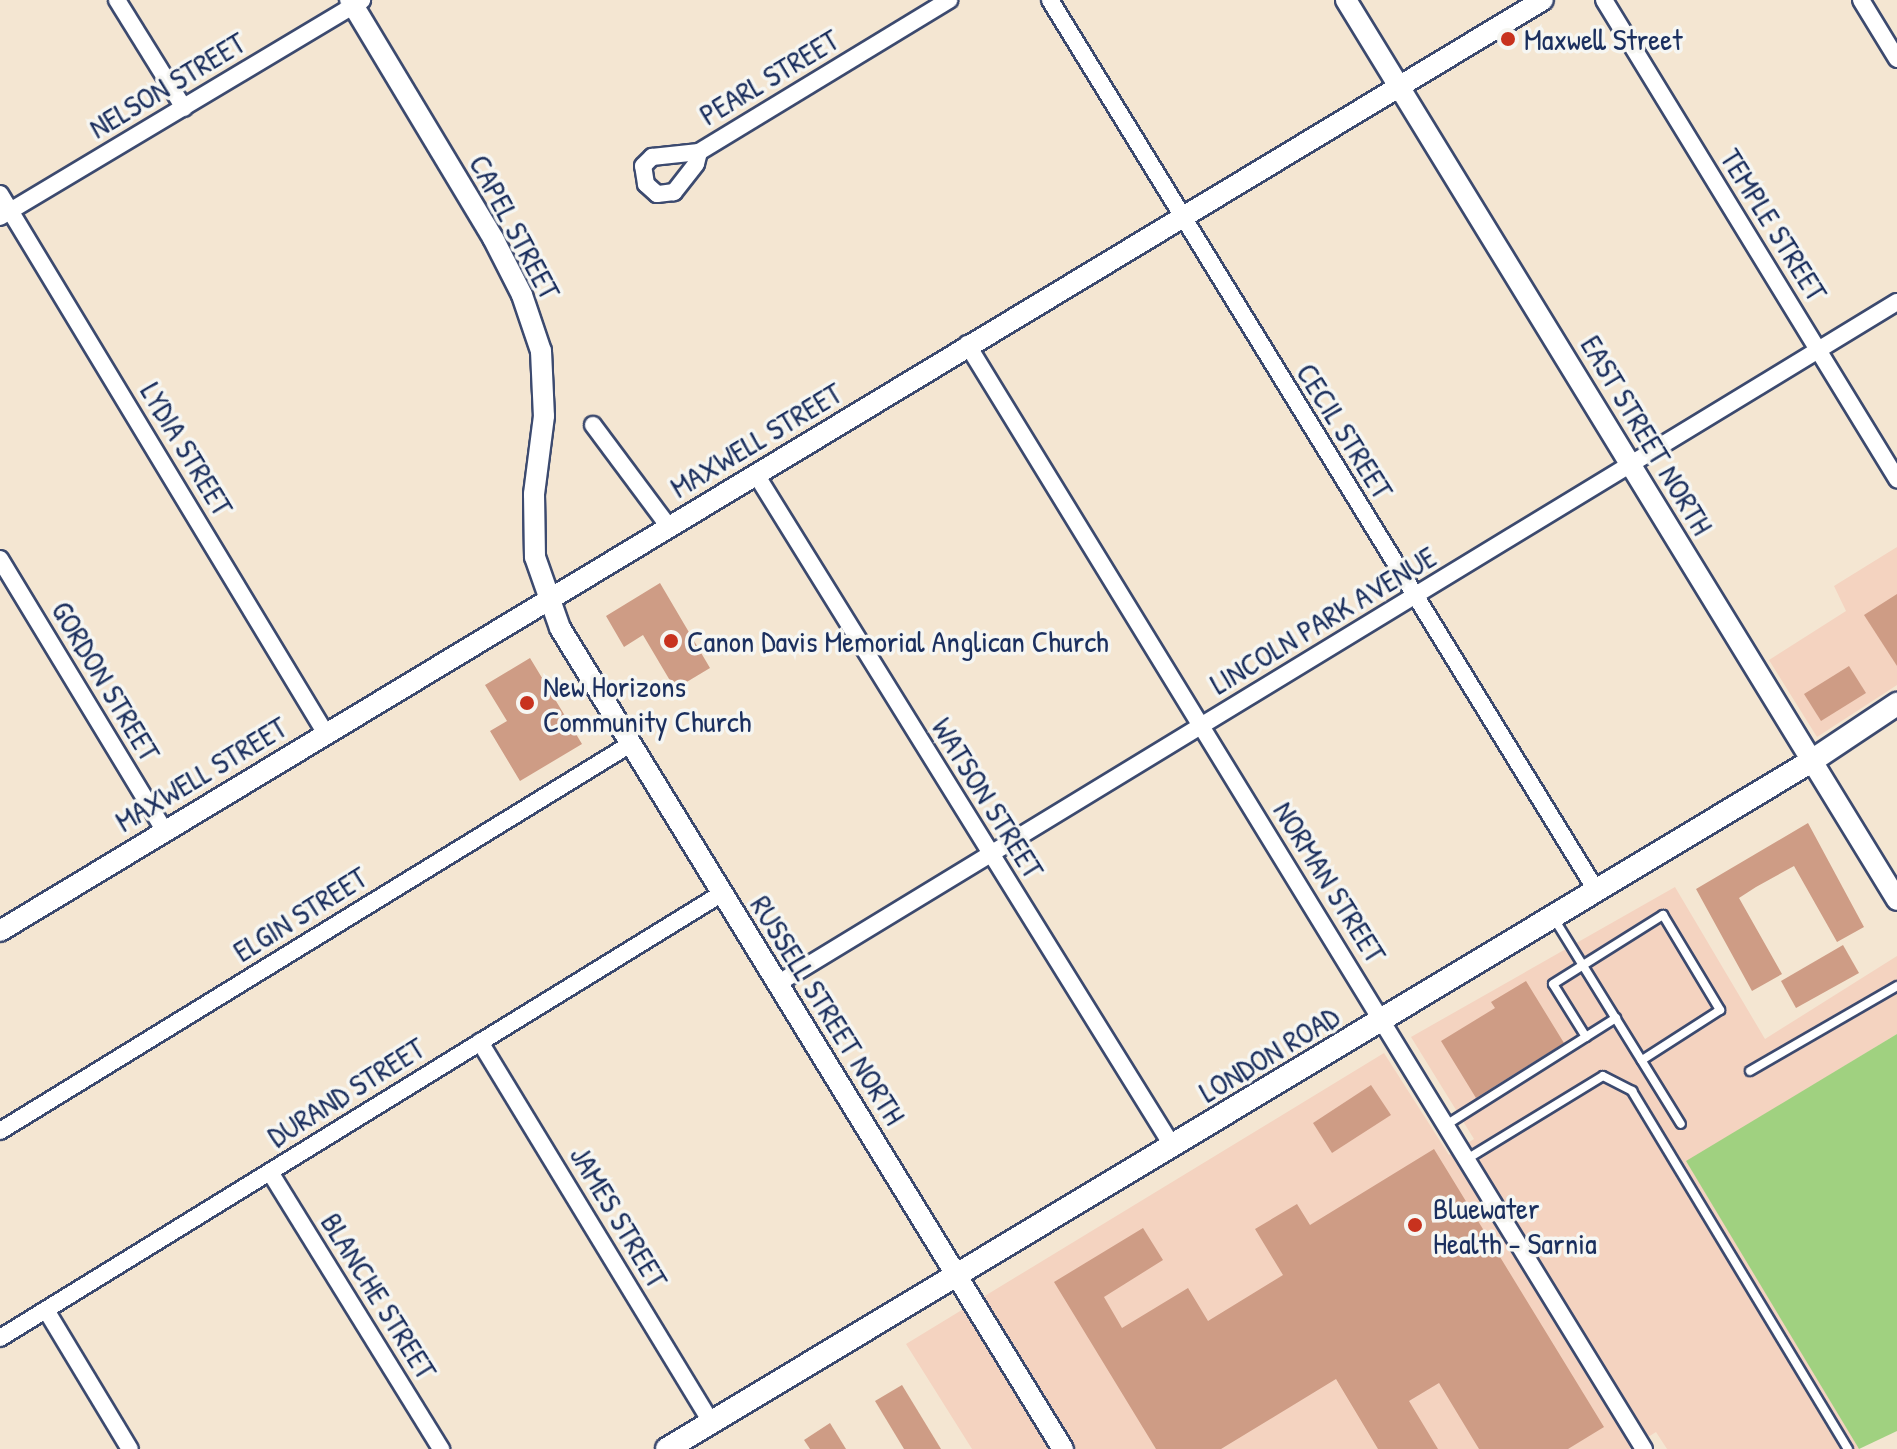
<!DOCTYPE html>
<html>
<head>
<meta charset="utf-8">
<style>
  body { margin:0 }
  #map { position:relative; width:1897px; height:1449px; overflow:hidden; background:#f4e6d2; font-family:"Patrick Hand",sans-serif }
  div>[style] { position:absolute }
  .built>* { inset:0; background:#f4d3c0 }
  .green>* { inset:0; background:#a0d180 }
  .building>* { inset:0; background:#ce9c85 }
  .roads { filter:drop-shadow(2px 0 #3c4a6f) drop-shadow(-2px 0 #3c4a6f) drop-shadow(0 2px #3c4a6f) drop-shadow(0 -2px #3c4a6f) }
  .service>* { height:8px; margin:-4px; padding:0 4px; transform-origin:4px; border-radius:4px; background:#fff }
  .minor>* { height:16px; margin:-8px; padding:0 8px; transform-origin:8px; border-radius:8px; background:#fff }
  .tertiary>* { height:20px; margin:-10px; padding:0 10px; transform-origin:10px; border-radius:10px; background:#fff }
  .secondary>* { height:22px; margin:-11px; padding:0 11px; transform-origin:11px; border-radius:11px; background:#fff }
  .dots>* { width:22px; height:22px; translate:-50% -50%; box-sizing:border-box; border:4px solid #f6f6f2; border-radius:50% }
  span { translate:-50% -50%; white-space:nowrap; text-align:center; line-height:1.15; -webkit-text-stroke:7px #f6f6f2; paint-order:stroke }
  .poi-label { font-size:30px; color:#1b2f5e }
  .left { translate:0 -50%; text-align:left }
  .street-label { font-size:30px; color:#1b2f5e }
</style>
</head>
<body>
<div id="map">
  <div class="built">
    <div style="clip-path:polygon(1897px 547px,1897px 685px,1817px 737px,1769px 660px,1846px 611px,1834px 586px)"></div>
    <div style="clip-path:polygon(1675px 887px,1765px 1039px,1897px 956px,1897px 1034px,1687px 1162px,1859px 1449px,1667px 1449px,1656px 1432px,1629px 1449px,972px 1449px,906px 1344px,1384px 1053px,1449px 1155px,1474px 1139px,1411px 1037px)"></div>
  </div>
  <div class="green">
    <div style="clip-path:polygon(1897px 1034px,1897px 1431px,1859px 1449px,1686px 1161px)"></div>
  </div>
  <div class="building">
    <div style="clip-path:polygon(660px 583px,710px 668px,675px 689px,643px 635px,624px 647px,606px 616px)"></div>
    <div style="clip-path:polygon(1897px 594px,1897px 666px,1864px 615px)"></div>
    <div style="clip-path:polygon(530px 658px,582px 744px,520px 781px,490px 731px,507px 721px,485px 685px)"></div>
    <div style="clip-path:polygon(1849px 666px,1866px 693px,1821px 721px,1804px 694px)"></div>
    <div style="clip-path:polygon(1808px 823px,1864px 927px,1837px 942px,1794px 866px,1756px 887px,1739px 898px,1782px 974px,1752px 991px,1696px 889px)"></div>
    <div style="clip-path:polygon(1843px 945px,1859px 973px,1796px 1008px,1781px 981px)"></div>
    <div style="clip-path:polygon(1526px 981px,1564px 1043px,1476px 1098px,1441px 1041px,1495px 1008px,1491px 1002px)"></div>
    <div style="clip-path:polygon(1371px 1085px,1391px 1115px,1332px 1153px,1313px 1123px)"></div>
    <div style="clip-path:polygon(1434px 1149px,1604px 1427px,1568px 1449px,1479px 1449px,1439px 1383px,1409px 1401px,1438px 1449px,1378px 1449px,1336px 1379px,1221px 1449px,1156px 1449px,1054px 1282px,1143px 1228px,1163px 1260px,1104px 1297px,1122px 1328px,1188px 1288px,1208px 1321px,1283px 1275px,1255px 1229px,1297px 1204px,1310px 1225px)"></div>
    <div style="clip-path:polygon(902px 1385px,941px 1449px,904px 1449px,875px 1401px)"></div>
    <div style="clip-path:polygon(830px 1423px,846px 1449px,810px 1449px,804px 1440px)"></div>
  </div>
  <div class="roads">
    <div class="service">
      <div style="left:1553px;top:917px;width:243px;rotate:58.3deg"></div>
      <div style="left:1586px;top:1037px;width:62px;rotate:-121.9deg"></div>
      <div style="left:1553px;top:984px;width:130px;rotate:-32.1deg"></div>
      <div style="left:1663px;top:915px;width:111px;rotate:59deg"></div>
      <div style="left:1720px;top:1010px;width:93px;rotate:147.3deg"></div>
      <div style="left:1750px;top:1071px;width:170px;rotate:-30deg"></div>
      <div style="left:1446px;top:1125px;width:201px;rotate:-32.2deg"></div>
      <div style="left:1467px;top:1159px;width:159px;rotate:-31.4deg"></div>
      <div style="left:1603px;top:1076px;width:33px;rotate:27deg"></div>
      <div style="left:1632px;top:1091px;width:418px;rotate:58.9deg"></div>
    </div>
    <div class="minor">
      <div style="left:117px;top:0;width:127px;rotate:58.2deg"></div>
      <div style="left:1050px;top:0;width:1044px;rotate:58.47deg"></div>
      <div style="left:1604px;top:0;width:562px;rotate:58.55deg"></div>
      <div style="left:1861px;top:0;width:69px;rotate:58.6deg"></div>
      <div style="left:699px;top:152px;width:12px;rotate:104deg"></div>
      <div style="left:696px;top:164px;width:36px;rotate:128deg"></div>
      <div style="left:674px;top:192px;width:17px;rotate:173deg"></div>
      <div style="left:657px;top:194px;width:15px;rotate:-138deg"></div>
      <div style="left:646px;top:184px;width:18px;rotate:-99deg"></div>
      <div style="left:643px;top:166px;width:13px;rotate:-45deg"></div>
      <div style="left:652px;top:157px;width:47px;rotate:-6.1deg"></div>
      <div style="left:699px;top:152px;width:293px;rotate:-31.3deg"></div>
      <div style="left:0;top:194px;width:631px;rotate:58.88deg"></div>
      <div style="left:0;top:217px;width:422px;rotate:-30.9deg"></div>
      <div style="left:967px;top:344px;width:1296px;rotate:58.51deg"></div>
      <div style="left:593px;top:425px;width:127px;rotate:53.3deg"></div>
      <div style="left:757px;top:476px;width:789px;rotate:58.2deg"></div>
      <div style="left:0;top:559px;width:318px;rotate:58.8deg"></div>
      <div style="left:777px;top:984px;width:1311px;rotate:-31.34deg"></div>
      <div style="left:480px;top:1042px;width:445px;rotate:58.7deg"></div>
      <div style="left:0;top:1131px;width:738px;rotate:-31.54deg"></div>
      <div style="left:270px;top:1172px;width:326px;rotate:58.3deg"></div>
      <div style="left:46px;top:1310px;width:162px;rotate:58.9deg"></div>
      <div style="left:0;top:1338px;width:847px;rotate:-31.63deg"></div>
    </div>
    <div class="tertiary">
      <div style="left:350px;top:0;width:278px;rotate:59deg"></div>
      <div style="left:493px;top:238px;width:64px;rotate:63deg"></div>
      <div style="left:522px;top:295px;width:59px;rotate:71.3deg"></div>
      <div style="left:541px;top:351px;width:65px;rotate:87.4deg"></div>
      <div style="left:544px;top:416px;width:79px;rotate:97.3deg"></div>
      <div style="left:534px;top:494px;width:63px;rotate:89.1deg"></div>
      <div style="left:535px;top:557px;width:75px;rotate:70.6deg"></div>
      <div style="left:560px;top:628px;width:963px;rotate:58.51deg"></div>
      <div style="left:1346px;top:0;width:1055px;rotate:58.52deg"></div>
      <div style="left:0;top:931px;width:1802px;rotate:-31.11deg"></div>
    </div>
    <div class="secondary">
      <div style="left:667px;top:1449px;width:1334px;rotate:-31.01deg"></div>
      <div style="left:1810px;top:762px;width:105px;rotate:-33.7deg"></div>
    </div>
  </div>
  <div class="dots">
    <div style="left:1508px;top:39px;background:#c8321e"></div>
    <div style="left:671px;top:641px;background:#c8321e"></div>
    <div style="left:527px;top:703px;background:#c8321e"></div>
    <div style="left:1415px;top:1225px;background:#c8321e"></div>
  </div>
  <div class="poi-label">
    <span class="left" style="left:1524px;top:39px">Maxwell Street</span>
    <span class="left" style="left:687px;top:641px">Canon Davis Memorial Anglican Church</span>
    <span class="left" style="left:543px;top:703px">New Horizons<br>Community Church</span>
    <span class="left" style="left:1433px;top:1225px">Bluewater<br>Health - Sarnia</span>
  </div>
  <div class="street-label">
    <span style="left:769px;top:77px;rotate:-31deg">PEARL STREET</span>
    <span style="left:167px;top:85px;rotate:-31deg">NELSON STREET</span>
    <span style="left:1774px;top:225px;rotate:58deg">TEMPLE STREET</span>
    <span style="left:515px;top:227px;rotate:62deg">CAPEL STREET</span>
    <span style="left:1345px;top:431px;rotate:58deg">CECIL STREET</span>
    <span style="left:1647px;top:435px;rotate:59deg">EAST STREET NORTH</span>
    <span style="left:756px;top:440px;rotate:-31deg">MAXWELL STREET</span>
    <span style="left:187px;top:449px;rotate:59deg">LYDIA STREET</span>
    <span style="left:1323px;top:620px;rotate:-31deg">LINCOLN PARK AVENUE</span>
    <span style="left:106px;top:681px;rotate:59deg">GORDON STREET</span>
    <span style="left:201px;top:774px;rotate:-31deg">MAXWELL STREET</span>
    <span style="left:988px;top:798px;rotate:58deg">WATSON STREET</span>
    <span style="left:1330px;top:882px;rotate:58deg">NORMAN STREET</span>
    <span style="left:300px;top:914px;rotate:-32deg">ELGIN STREET</span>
    <span style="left:828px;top:1010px;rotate:58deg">RUSSELL STREET NORTH</span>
    <span style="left:1269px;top:1054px;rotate:-31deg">LONDON ROAD</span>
    <span style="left:346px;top:1092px;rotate:-32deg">DURAND STREET</span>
    <span style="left:619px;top:1217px;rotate:59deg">JAMES STREET</span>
    <span style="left:379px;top:1296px;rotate:58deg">BLANCHE STREET</span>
  </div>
</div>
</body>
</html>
